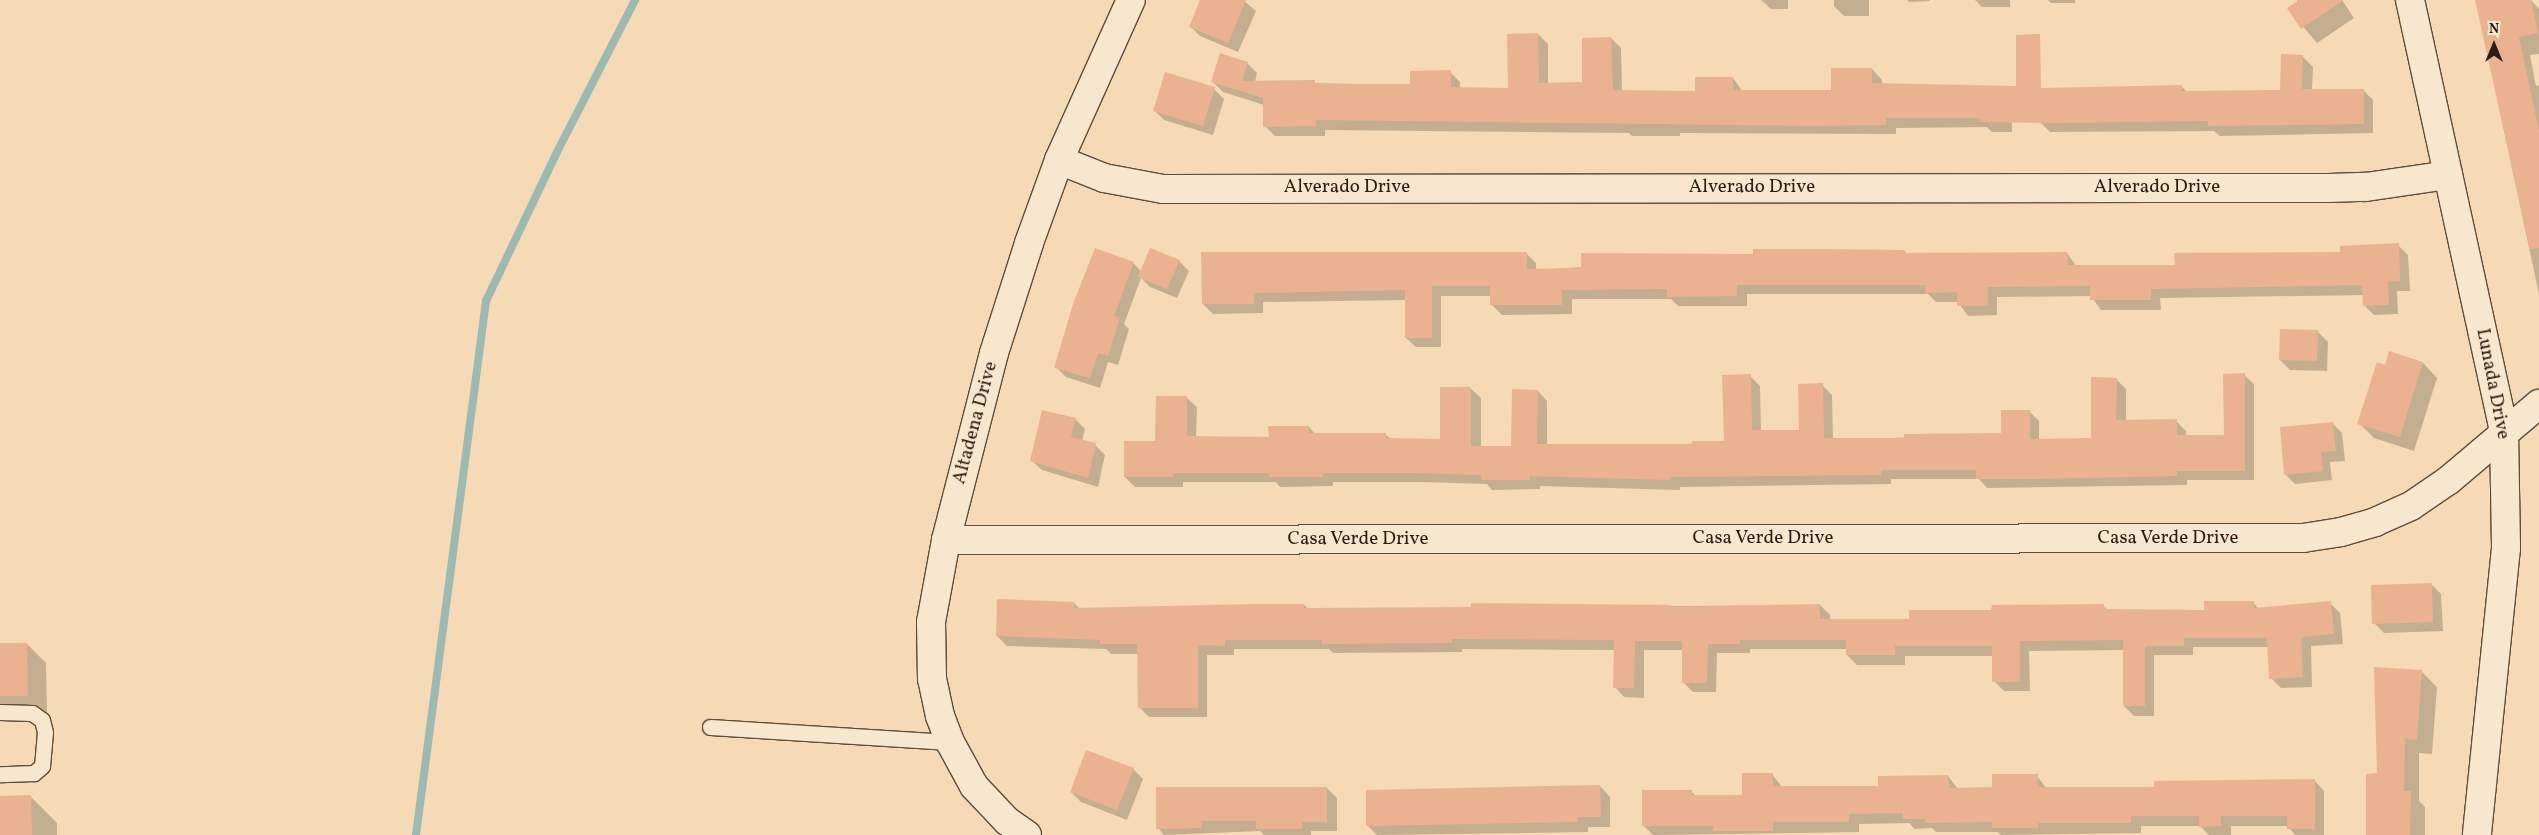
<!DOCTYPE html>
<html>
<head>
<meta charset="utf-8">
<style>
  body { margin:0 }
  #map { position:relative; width:2539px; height:835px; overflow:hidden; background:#f5dab5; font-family:Vollkorn,serif }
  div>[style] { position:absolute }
  .shadow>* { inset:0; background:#0003 }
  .stream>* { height:8px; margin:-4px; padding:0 4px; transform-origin:4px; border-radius:4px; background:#9cbab1 }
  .building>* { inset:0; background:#ebb292 }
  .roads { filter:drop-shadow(1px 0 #5e4c3b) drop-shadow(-1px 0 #5e4c3b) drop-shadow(0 1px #5e4c3b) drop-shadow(0 -1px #5e4c3b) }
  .lane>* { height:15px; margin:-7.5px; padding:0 7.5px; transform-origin:7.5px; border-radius:7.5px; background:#f8e7cf }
  .street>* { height:28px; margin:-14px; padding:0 14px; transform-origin:14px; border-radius:14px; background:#f8e7cf }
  span { translate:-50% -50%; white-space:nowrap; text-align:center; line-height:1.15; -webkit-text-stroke:5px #f8e7cf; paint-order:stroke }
  .street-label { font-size:19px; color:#2c1d12 }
  .north { position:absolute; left:2469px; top:20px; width:50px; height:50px; -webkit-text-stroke:4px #f8e7cf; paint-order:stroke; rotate:0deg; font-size:14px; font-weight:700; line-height:20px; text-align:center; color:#2c1d12 }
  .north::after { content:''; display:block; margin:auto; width:18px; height:22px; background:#2c1d12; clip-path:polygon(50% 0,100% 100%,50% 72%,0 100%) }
</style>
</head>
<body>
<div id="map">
  <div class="shadow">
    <div style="clip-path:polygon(1201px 0,1243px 0,1256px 11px,1238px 52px,1200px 36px,1190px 26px)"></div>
    <div style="clip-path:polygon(1761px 0,1788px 0,1788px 9px,1771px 9px)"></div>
    <div style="clip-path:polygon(1834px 0,1869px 0,1869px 16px,1844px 16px,1834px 6px)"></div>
    <div style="clip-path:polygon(1907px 0,1930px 0,1930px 1px,1909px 2px)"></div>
    <div style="clip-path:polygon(1975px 0,2010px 0,2010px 7px,1982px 7px)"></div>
    <div style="clip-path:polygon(2048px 0,2075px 0,2075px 3px,2051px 3px)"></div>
    <div style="clip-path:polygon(2297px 0,2342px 0,2354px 18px,2317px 43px,2288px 9px,2298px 2px)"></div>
    <div style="clip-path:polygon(2476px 0,2531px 0,2539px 9px,2539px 54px,2530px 55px,2536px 86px,2539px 85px,2539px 294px)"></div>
    <div style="clip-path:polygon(1538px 34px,1548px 44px,1548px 84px,1584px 84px,1611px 38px,1621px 48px,1622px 91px,1696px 92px,1733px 78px,1743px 92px,1832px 92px,1872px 69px,1882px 80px,1882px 85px,2011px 97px,2012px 132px,1992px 132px,1987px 127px,1896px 128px,1896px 134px,1680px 133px,1680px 136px,1632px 136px,1629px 133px,1325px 130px,1325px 136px,1275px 136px,1265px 126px,1264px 105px,1223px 92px,1213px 82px,1247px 63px,1257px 73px,1255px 82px,1412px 85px,1450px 72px,1460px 82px,1460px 89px,1509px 89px)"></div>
    <div style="clip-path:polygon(2303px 57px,2313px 67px,2312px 90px,2363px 90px,2373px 100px,2373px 133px,2220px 136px,2214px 131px,2050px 132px,2040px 122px,2181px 86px,2187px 92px,2281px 92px)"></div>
    <div style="clip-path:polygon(1214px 89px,1224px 99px,1213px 135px,1164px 120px,1154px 110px)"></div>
    <div style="clip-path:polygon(2398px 245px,2408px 255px,2410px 291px,2397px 291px,2398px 314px,2374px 315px,2364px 305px,2363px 295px,2160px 298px,2161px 310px,2101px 310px,2091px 296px,1997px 297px,1997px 315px,1968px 316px,1958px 302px,1936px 302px,1928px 294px,1747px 294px,1747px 306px,1678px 306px,1671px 299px,1572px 299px,1572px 314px,1502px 315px,1492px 305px,1492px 296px,1441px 296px,1441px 347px,1416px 347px,1406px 338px,1406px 300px,1263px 302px,1263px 313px,1213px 314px,1203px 304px,1203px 254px,1526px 253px,1536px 263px,1536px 270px,1754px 256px,1905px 251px,1908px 255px,2067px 253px,2077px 267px,2176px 266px,2341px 253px)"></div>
    <div style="clip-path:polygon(1179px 261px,1189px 271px,1177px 298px,1150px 287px,1141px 278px,1124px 324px,1129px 329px,1118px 365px,1108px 362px,1100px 388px,1066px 377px,1056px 367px,1133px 263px,1142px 272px)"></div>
    <div style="clip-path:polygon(2318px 332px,2328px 342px,2327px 371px,2290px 370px,2280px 360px)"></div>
    <div style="clip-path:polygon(2423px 363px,2437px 378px,2414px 451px,2374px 438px,2359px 423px,2386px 367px)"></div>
    <div style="clip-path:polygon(2244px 375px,2254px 384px,2254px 480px,2187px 480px,2187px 485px,1987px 488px,1979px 479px,1891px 479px,1891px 484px,1680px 487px,1680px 490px,1540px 486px,1540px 489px,1492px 490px,1487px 484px,1422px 482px,1333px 482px,1333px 486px,1280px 487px,1276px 482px,1183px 482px,1183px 487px,1135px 487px,1125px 477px,1157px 442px,1187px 398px,1197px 407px,1196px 438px,1270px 438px,1309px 427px,1315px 434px,1385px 434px,1391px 439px,1441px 440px,1471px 389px,1481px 398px,1481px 447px,1512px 447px,1538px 391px,1547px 401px,1547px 446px,1621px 447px,1725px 442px,1750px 376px,1760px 386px,1761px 431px,1800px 431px,1822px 385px,1832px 395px,1833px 440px,2002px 434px,2029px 411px,2039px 421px,2039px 440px,2093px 440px,2116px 379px,2126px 389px,2126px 421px,2176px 421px,2186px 431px,2186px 436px,2225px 436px)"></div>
    <div style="clip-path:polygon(1075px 419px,1085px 429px,1082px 441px,1095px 445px,1105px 455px,1098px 487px,1042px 470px,1031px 460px)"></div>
    <div style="clip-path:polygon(2332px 423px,2342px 433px,2345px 461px,2330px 462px,2332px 480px,2295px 484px,2285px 474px)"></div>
    <div style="clip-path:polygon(2431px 584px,2441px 594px,2443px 631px,2384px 633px,2374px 623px)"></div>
    <div style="clip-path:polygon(1074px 603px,1080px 609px,1304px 605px,1308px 609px,1820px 605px,1830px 615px,1830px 620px,1910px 620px,1993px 611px,2103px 606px,2108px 610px,2206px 611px,2253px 603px,2259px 609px,2330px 603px,2340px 613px,2343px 644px,2311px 646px,2312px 687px,2281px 688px,2271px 678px,2269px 647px,2193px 647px,2193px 655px,2154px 655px,2154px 716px,2134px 716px,2124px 706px,2124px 650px,2029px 651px,2030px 691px,2004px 691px,1994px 681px,1994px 656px,1905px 656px,1905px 665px,1857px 665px,1847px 655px,1847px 649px,1750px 649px,1750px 653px,1717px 653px,1716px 692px,1693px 692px,1683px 682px,1683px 650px,1644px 650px,1644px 698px,1624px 697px,1615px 687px,1616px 650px,1462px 649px,1462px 652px,1333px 653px,1329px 649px,1234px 649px,1234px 655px,1207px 655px,1207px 717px,1149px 717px,1139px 707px,1138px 654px,1111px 654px,1106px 649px,1007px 646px,997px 636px)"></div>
    <div style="clip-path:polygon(0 644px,27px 644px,46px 663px,47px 714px,0 715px)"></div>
    <div style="clip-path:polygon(2422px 672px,2437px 687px,2432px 754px,2419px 753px,2419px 801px,2425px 807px,2425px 835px,2367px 835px,2379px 774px)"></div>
    <div style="clip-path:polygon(1133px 769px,1143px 779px,1127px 820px,1081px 802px,1071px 792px)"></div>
    <div style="clip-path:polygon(1772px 774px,1782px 787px,1879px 787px,1948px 776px,1958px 789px,1993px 789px,2037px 776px,2047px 789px,2155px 789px,2314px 780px,2324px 791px,2324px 835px,2295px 835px,2288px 826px,2231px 826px,2231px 835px,2209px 835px,2200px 826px,2141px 826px,2141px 833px,2001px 835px,1998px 832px,1936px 832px,1932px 828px,1915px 829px,1909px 823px,1859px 824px,1859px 832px,1653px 835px,1643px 825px,1691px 791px,1697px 797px,1744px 797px)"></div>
    <div style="clip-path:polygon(1600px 786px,1610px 797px,1610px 827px,1588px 827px,1588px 832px,1377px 835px,1368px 826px)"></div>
    <div style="clip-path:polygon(1327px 788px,1337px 798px,1337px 831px,1311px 831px,1311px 835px,1264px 835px,1260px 831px,1164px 835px,1158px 828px)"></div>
    <div style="clip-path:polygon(0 797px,31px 797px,57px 823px,57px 835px,0 835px)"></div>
  </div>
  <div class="stream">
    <div style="left:416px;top:835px;width:539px;rotate:-82.53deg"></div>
    <div style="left:486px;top:301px;width:165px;rotate:-64.5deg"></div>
    <div style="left:557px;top:152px;width:171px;rotate:-62.8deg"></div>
  </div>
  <div class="building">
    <div style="clip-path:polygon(1200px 0,1246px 0,1228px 43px,1189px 27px)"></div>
    <div style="clip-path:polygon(2299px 0,2344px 0,2301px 29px,2287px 8px)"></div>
    <div style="clip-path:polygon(2475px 0,2531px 0,2538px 33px,2519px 37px,2539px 131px,2539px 248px,2530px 249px)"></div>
    <div style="clip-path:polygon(1538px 33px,1539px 83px,1582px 82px,1582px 38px,1611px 37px,1613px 90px,1695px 91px,1695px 77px,1733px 77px,1733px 90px,1831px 90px,1831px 68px,1872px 68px,1872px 83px,2016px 86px,2016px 35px,2040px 34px,2041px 88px,2182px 85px,2182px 91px,2280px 90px,2281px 54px,2303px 55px,2302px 89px,2364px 89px,2364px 124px,2208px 126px,2208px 121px,2052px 123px,1980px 122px,1980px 118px,1886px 118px,1886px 125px,1813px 126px,1316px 120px,1316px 126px,1263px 127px,1263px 98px,1211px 82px,1220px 53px,1248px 62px,1242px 81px,1315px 80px,1315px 84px,1410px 84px,1410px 71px,1451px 70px,1451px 87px,1508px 88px,1507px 34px)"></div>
    <div style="clip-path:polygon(1165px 72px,1215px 87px,1203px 126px,1153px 111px)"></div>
    <div style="clip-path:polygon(2399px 243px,2400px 281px,2388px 282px,2389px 305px,2363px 306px,2362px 285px,2151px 289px,2151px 300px,2090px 300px,2090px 286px,1988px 287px,1988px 306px,1957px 306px,1957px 292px,1925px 293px,1925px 285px,1737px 285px,1737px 296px,1667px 297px,1667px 289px,1562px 290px,1562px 305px,1490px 305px,1490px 286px,1432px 286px,1432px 338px,1405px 338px,1405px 290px,1254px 293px,1254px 304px,1202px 304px,1201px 252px,1527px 252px,1527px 269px,1581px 268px,1581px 253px,1753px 254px,1753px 249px,1814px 249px,1905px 250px,1905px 253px,2067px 252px,2068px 265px,2175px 265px,2174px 253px,2340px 252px,2340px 246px)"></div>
    <div style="clip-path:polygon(1095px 248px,1134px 262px,1114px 316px,1120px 317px,1108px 356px,1098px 353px,1090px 378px,1054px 368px,1073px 304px)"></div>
    <div style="clip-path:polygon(1150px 248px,1180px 260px,1167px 289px,1138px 277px)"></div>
    <div style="clip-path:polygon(2280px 329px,2318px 330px,2317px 361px,2279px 360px)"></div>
    <div style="clip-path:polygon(2389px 351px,2423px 362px,2400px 437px,2357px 424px,2377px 362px,2385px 365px)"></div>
    <div style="clip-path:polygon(2245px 373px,2245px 471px,2177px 471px,2177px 476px,2030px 479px,1976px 479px,1976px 470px,1881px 470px,1881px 475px,1670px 477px,1670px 480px,1530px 476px,1530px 480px,1481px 480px,1481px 475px,1411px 473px,1323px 473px,1323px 477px,1269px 477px,1269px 473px,1173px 473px,1173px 477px,1124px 477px,1124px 441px,1155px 441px,1156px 396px,1187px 396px,1187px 436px,1269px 437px,1268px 426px,1309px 426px,1309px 433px,1386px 433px,1386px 438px,1440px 439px,1440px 387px,1471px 387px,1471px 446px,1511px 446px,1512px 389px,1538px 390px,1537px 444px,1692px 444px,1692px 441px,1724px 441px,1722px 375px,1751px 374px,1752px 430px,1799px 430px,1798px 384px,1823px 383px,1824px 438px,1904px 438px,1904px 434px,2001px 433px,2001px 410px,2030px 410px,2030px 439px,2091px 438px,2091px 377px,2117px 378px,2116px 420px,2177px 419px,2177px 435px,2224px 435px,2223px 374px)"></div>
    <div style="clip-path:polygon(1042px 410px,1076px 418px,1071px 437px,1096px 443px,1088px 478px,1030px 461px)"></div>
    <div style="clip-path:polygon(2333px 422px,2336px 451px,2321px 452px,2323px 471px,2284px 475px,2280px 427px)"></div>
    <div style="clip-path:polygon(2432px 583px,2433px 622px,2372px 624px,2371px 585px)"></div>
    <div style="clip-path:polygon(997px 599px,1074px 602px,1074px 608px,1255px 604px,1304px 604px,1304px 608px,1471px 607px,1471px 603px,1671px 605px,1671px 607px,1820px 604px,1820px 619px,1909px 619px,1909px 610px,1991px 610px,1992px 605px,2104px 604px,2104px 609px,2204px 610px,2204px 601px,2254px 601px,2254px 608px,2331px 601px,2334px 634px,2301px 637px,2303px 677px,2269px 679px,2267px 638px,2184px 638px,2184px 646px,2145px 646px,2145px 706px,2123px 706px,2123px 640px,2020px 641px,2020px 682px,1992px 682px,1992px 646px,1895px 646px,1895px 655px,1846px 655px,1846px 640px,1740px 640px,1740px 644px,1708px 644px,1707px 683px,1682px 683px,1682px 641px,1635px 641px,1634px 688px,1613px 688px,1614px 640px,1452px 639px,1452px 643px,1322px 644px,1322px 640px,1225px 640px,1225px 646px,1198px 645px,1198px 708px,1138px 708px,1137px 644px,1100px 644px,1100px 640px,996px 636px)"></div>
    <div style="clip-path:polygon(0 643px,27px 643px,28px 696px,0 696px)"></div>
    <div style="clip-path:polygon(2374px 667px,2422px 670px,2417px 740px,2405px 739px,2404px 791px,2411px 791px,2410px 835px,2366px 835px,2366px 774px,2377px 773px)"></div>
    <div style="clip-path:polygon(1086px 750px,1134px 768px,1117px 810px,1070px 792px)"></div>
    <div style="clip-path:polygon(1742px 773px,1773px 773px,1773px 786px,1878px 786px,1878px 776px,1948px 775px,1949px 788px,1992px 787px,1992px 774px,2038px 774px,2038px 787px,2154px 787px,2154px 781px,2315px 779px,2315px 829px,2287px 829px,2287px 816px,2221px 816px,2221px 826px,2199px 827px,2199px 816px,2131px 816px,2131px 823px,2038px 823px,2038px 828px,1992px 828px,1992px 822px,1925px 823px,1925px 819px,1903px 819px,1903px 813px,1849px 814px,1849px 822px,1773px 822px,1773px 831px,1713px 831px,1713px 826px,1642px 826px,1642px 790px,1692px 790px,1692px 795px,1742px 795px)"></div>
    <div style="clip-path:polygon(1600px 785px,1601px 817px,1578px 817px,1578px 822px,1366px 826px,1366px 790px)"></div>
    <div style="clip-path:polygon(1156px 787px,1327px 787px,1327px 822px,1302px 822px,1302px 829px,1256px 829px,1256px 821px,1202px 821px,1202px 828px,1156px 829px)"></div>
    <div style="clip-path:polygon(31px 795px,32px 835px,0 835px,0 796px)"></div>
  </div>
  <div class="roads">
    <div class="lane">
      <div style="left:0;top:712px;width:32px;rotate:2deg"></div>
      <div style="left:32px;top:713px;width:12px;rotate:35deg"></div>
      <div style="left:42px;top:720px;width:12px;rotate:76deg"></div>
      <div style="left:45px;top:732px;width:34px;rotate:95deg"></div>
      <div style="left:42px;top:766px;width:11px;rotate:139deg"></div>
      <div style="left:34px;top:773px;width:34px;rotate:178deg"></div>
      <div style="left:710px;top:727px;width:240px;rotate:3.6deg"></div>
    </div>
    <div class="street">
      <div style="left:2410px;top:0;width:441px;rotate:77.7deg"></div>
      <div style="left:2504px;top:431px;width:117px;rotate:89deg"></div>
      <div style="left:2506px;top:548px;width:288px;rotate:95.8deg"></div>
      <div style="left:1059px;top:160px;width:48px;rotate:21.8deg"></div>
      <div style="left:1104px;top:178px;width:60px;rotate:10.6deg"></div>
      <div style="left:1163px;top:189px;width:1166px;rotate:-0.05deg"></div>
      <div style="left:2329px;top:188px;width:37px;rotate:-2deg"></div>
      <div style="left:2366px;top:187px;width:83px;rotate:-8.3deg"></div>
      <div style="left:946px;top:540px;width:1357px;rotate:-0.08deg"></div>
      <div style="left:2303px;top:538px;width:38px;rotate:-9deg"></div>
      <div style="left:2341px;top:532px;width:35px;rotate:-16deg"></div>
      <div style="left:2375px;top:522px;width:39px;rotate:-24deg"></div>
      <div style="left:2411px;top:506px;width:46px;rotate:-34.4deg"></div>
      <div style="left:2449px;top:480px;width:118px;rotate:-40.2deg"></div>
      <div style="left:1027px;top:835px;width:24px;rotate:-145deg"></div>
      <div style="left:1007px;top:821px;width:48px;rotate:-133.3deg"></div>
      <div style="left:974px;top:786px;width:50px;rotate:-118.6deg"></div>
      <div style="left:950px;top:742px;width:28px;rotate:-111deg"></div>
      <div style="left:940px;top:716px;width:38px;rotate:-102deg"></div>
      <div style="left:932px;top:679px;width:57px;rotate:-91deg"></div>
      <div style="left:931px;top:622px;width:83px;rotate:-79.6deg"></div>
      <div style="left:946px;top:540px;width:193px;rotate:-75.6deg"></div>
      <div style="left:994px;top:353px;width:115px;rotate:-72.3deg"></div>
      <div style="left:1029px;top:243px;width:88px;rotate:-70.1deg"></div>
      <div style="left:1059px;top:160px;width:175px;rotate:-65.8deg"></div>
    </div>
  </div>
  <div class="street-label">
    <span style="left:1347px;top:188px">Alverado Drive</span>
    <span style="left:1752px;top:188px">Alverado Drive</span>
    <span style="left:2157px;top:188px">Alverado Drive</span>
    <span style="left:2492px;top:384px;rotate:79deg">Lunada Drive</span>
    <span style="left:976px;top:423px;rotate:-75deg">Altadena Drive</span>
    <span style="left:1763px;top:539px">Casa Verde Drive</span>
    <span style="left:2168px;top:539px">Casa Verde Drive</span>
    <span style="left:1358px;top:540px">Casa Verde Drive</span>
  </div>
  <div class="north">N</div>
</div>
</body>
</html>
